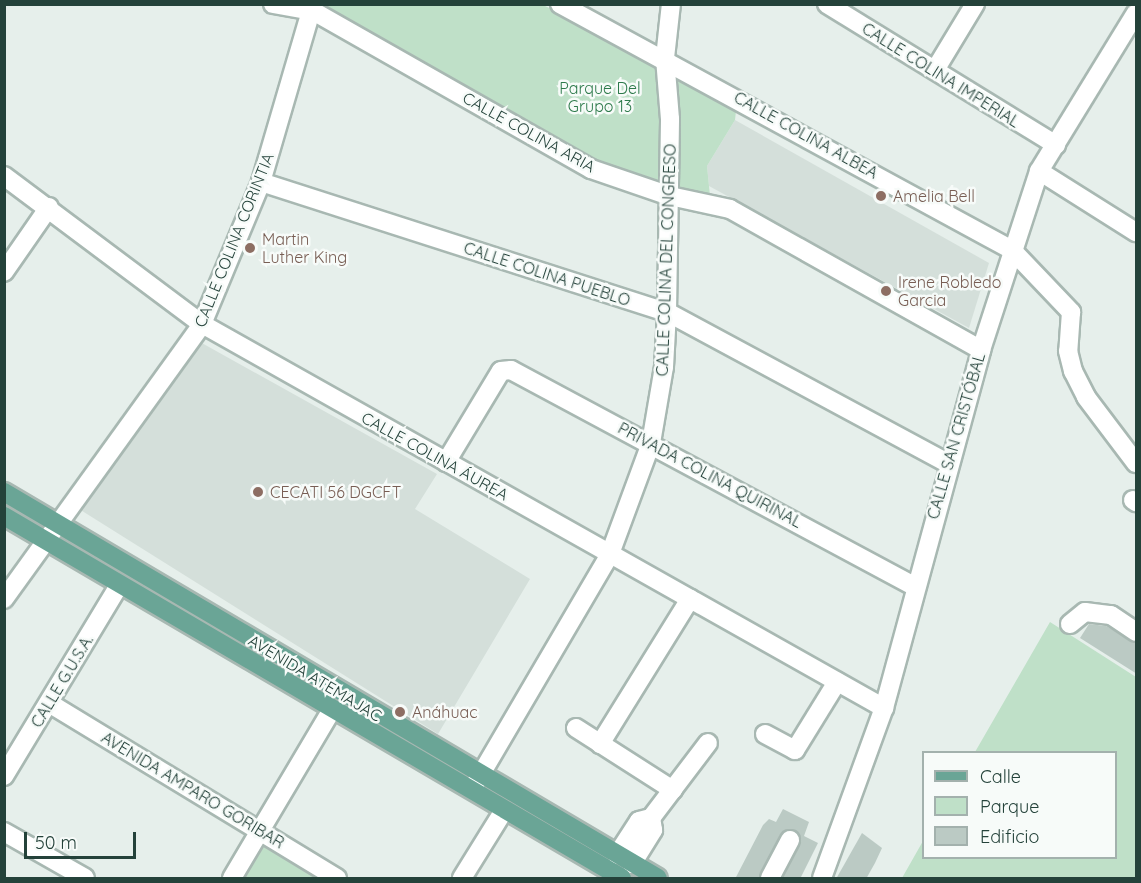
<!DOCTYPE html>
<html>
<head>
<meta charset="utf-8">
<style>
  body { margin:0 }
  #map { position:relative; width:1141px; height:883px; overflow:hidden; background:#e6efeb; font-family:Quicksand,sans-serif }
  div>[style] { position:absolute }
  .built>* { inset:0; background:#d4dfda }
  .green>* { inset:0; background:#bfe0c8 }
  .building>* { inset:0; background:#bbcac4 }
  .roads { filter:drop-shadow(2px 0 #a8b8b2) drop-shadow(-2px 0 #a8b8b2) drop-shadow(0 2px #a8b8b2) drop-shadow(0 -2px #a8b8b2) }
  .minor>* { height:18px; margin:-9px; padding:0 9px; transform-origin:9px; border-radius:9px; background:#fff }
  .major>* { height:18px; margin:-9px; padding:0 9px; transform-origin:9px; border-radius:9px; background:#6aa596 }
  .dots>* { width:16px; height:16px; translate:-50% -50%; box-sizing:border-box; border:3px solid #f7fbf9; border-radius:50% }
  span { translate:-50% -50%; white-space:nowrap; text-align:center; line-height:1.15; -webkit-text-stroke:5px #f7fbf9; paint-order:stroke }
  .street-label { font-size:16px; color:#24423a }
  .park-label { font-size:16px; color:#2d7a4b }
  .education-label { font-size:16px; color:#785e54 }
  .left { translate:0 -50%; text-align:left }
  .frame { position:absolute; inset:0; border:6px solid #24423a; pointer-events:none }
  .legend { position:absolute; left:922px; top:751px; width:195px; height:108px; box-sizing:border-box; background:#f7fbf9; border:2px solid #a3b1ad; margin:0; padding:8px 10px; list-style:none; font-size:18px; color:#24423a }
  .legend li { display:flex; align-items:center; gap:12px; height:30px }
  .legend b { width:30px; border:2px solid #a3b1ad }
  .scale { position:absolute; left:24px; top:832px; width:112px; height:27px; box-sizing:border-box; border:3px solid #24423a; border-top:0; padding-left:8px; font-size:18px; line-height:21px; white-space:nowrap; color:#24423a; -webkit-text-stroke:4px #f7fbf9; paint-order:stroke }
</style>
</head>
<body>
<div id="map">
  <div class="built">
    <div style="clip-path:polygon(735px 120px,989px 263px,969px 328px,709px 186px,707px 166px)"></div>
    <div style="clip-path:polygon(200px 342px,437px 474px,415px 509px,530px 579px,438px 734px,79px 509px)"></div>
  </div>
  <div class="green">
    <div style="clip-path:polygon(323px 4px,543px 5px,658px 60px,661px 185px,588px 160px)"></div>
    <div style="clip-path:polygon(675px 68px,737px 102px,735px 120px,707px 166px,710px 196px,677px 192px)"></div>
    <div style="clip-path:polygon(1050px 622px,1136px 677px,1136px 878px,902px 878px,923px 841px,924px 858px,1116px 858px,1116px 752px,975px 752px)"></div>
    <div style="clip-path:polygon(266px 843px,325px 878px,244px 878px)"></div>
  </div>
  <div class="building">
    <div style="clip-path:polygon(1089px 624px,1106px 626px,1137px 643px,1137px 674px,1080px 638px)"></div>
    <div style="clip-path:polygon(783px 809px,809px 822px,804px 836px,818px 843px,800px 879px,782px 879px,801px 840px,790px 829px,780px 835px,759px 879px,735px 879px,763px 825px,769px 819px,776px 822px)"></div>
    <div style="clip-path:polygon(862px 833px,882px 848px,875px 863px,866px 879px,836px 879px)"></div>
  </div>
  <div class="roads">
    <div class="minor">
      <div style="left:273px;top:4px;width:41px;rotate:9.9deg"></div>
      <div style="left:313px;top:11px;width:320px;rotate:29.6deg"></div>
      <div style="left:591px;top:169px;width:83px;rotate:18.9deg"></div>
      <div style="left:670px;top:196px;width:61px;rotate:12.2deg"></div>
      <div style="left:730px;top:209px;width:288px;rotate:29.3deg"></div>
      <div style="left:560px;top:4px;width:515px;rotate:28.56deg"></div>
      <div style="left:1012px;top:250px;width:86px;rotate:46.4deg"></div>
      <div style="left:1071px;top:312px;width:39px;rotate:94deg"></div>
      <div style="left:1068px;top:351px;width:21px;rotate:76deg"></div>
      <div style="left:1073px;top:371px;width:29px;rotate:63deg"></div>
      <div style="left:1086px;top:397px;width:83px;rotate:52.9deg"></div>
      <div style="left:827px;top:4px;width:269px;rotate:31.6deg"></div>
      <div style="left:935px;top:70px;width:77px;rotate:-58.8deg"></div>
      <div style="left:1039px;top:171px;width:115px;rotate:32.2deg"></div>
      <div style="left:4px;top:176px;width:247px;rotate:36.8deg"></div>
      <div style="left:202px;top:324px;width:783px;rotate:29.38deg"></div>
      <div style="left:261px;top:182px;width:426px;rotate:17.8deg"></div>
      <div style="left:667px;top:312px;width:319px;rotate:28.3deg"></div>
      <div style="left:4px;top:272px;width:79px;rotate:-55.3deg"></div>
      <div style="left:446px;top:462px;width:106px;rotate:-58.9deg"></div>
      <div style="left:501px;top:371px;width:10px;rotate:-6deg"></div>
      <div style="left:511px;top:370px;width:456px;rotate:28.2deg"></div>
      <div style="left:1133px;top:500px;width:4px;rotate:34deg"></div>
      <div style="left:4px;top:599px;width:339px;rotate:-54.2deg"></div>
      <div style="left:202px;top:324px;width:154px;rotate:-67.4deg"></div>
      <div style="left:261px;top:182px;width:185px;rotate:-73.7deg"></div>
      <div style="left:1070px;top:624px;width:19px;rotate:-39deg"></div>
      <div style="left:1085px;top:612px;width:26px;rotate:7deg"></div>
      <div style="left:1111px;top:615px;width:30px;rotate:34deg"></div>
      <div style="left:49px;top:703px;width:337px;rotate:31.3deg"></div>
      <div style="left:576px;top:728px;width:115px;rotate:32.6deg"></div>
      <div style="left:765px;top:734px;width:34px;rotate:28deg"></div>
      <div style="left:795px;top:750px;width:80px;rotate:-58.3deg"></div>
      <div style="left:600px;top:744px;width:171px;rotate:-58.2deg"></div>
      <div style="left:4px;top:776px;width:223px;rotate:-58.9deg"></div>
      <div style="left:474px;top:786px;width:269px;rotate:-59.6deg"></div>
      <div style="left:610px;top:554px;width:118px;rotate:-69.7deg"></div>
      <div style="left:651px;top:443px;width:77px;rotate:-80.3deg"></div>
      <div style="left:664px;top:367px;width:55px;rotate:-86.9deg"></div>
      <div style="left:667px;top:312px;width:193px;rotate:-89.1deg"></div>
      <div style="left:670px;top:119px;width:61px;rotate:-94.7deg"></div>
      <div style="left:665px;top:58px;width:54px;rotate:-83.7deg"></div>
      <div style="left:4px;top:832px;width:93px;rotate:29.6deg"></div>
      <div style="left:617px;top:855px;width:40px;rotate:-57.1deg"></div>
      <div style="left:639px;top:821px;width:12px;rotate:-14deg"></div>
      <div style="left:651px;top:818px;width:94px;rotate:-52.8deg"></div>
      <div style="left:632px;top:864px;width:40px;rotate:-58deg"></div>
      <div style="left:653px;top:830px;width:12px;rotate:-99deg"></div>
      <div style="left:232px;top:878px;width:194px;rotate:-59.3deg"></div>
      <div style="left:462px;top:878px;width:78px;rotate:-58.2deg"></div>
      <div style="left:770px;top:878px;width:43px;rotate:-62.2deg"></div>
      <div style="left:822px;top:878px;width:181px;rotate:-70deg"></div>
      <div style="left:884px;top:708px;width:371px;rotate:-74.8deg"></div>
      <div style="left:981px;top:350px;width:188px;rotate:-72deg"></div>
      <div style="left:1039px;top:171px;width:185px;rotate:-58.5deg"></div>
    </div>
    <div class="major">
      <div style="left:4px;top:492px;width:759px;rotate:30.55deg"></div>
      <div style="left:4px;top:516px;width:716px;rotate:30.36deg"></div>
    </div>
  </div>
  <div class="dots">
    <div style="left:881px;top:196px;background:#8d6e63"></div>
    <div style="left:250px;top:248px;background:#8d6e63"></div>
    <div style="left:886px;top:291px;background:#8d6e63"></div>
    <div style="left:258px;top:492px;background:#8d6e63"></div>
    <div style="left:400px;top:712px;background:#8d6e63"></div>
  </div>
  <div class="street-label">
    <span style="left:941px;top:75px;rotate:32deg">CALLE COLINA IMPERIAL</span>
    <span style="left:529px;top:132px;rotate:29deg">CALLE COLINA ARIA</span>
    <span style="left:806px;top:135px;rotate:29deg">CALLE COLINA ALBEA</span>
    <span style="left:234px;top:240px;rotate:-68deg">CALLE COLINA CORINTIA</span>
    <span style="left:666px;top:260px;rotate:-88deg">CALLE COLINA DEL CONGRESO</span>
    <span style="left:547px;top:274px;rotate:18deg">CALLE COLINA PUEBLO</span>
    <span style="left:956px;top:436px;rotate:-74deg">CALLE SAN CRISTÓBAL</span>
    <span style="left:435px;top:456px;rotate:29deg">CALLE COLINA ÁUREA</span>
    <span style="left:710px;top:475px;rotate:28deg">PRIVADA COLINA QUIRINAL</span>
    <span style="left:315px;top:678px;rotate:31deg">AVENIDA ATEMAJAC</span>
    <span style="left:62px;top:681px;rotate:-59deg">CALLE G.U.S.A.</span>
    <span style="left:193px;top:790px;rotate:31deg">AVENIDA AMPARO GORIBAR</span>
  </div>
  <div class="park-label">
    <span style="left:600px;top:97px">Parque Del<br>Grupo 13</span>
  </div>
  <div class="education-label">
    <span class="left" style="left:893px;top:196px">Amelia Bell</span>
    <span class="left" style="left:262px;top:248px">Martin<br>Luther King</span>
    <span class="left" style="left:898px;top:291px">Irene Robledo<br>Garcia</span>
    <span class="left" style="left:270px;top:492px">CECATI 56 DGCFT</span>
    <span class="left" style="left:412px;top:712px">Anáhuac</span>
  </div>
  <div class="frame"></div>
  <ul class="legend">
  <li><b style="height:8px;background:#6aa596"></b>Calle</li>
  <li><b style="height:16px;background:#bfe0c8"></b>Parque</li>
  <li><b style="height:16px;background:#bbcac4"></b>Edificio</li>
  </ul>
  <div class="scale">50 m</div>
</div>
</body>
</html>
